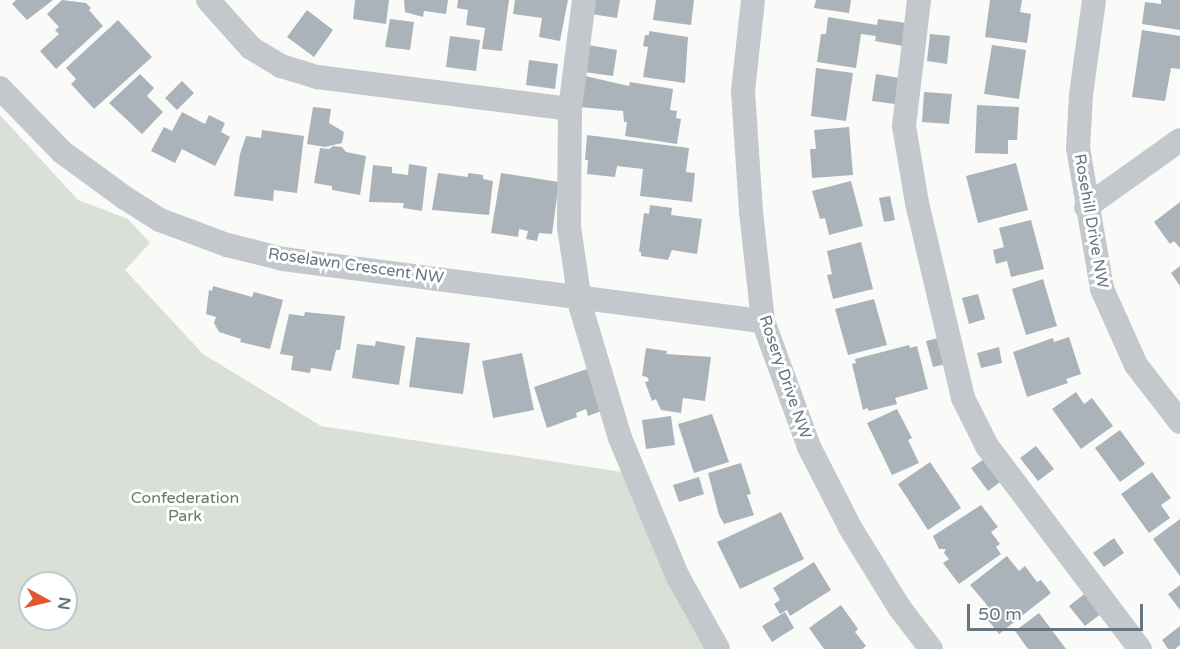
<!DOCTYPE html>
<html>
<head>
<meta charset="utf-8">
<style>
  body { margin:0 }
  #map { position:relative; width:1180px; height:649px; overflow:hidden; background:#fafaf8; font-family:"Varela Round",sans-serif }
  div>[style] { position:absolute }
  .green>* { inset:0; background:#dadfd7 }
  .building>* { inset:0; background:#aab3b9 }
  .minor>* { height:24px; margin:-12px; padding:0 12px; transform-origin:12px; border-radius:12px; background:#c3c8cc }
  span { translate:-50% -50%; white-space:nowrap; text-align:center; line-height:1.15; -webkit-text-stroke:6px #fff; paint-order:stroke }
  .street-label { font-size:16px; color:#657683 }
  .park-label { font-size:16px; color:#687a64 }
  .north { position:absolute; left:18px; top:571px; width:60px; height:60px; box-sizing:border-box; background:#fff; border:2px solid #c1c8cd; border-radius:50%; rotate:98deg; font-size:16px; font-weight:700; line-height:24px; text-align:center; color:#657683 }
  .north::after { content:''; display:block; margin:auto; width:21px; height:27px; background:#e4572e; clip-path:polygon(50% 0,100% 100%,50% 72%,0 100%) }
  .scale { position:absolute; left:967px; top:604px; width:176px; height:27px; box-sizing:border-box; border:3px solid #657683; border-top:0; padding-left:8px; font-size:18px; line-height:21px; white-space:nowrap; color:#657683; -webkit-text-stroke:4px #fff; paint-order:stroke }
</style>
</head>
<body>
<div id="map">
  <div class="green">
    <div style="clip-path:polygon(evenodd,0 115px,78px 200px,128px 219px,150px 243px,125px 270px,203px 354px,321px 426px,622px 472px,710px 649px,0 649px,0 115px,30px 583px,66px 583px,66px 619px,30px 619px,30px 583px)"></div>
  </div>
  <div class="building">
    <div style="clip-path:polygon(16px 0,53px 0,27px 20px,12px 4px)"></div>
    <div style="clip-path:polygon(62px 0,86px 3px,91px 8px,89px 10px,103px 26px,56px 69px,40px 51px,59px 34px,55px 30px,59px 27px,47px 14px)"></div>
    <div style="clip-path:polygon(355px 0,389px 0,386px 24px,353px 19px)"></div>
    <div style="clip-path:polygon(404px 0,448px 0,446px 14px,424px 11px,423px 17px,405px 12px)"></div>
    <div style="clip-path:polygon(458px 0,509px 0,502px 51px,482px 49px,485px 28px,466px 25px,468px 10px,457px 8px)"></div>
    <div style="clip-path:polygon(515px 0,568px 0,560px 41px,539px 37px,542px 18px,513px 14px)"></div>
    <div style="clip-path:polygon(593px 0,620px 0,617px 18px,591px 14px)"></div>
    <div style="clip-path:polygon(656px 0,694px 0,691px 25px,653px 20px)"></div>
    <div style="clip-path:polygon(816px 0,851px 0,849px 13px,814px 8px)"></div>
    <div style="clip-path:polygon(990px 0,1022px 0,1020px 12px,1031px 14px,1027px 43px,985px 37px)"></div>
    <div style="clip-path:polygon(1161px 0,1180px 0,1180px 30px,1142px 24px,1145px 2px,1161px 4px)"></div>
    <div style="clip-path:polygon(307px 10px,333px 30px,314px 57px,287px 37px)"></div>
    <div style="clip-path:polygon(828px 17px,877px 25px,878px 19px,906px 23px,903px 46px,875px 41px,876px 36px,861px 34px,856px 68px,817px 62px,821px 34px,826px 34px)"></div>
    <div style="clip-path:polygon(390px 19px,414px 22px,410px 50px,385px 47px)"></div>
    <div style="clip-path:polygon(118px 20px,152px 57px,94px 109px,71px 84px,76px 79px,66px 68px)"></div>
    <div style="clip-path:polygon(1142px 30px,1180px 36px,1180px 69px,1171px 68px,1165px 101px,1132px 97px)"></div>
    <div style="clip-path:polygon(649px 31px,688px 37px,685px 83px,643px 77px,648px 47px,643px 46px,645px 35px,649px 35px)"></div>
    <div style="clip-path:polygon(930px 34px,950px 36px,947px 64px,927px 61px)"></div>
    <div style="clip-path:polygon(450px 36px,480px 40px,476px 71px,446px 67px)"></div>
    <div style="clip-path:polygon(588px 45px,617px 50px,613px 76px,584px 72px)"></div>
    <div style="clip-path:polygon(992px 45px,1026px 50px,1019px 99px,984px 94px)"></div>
    <div style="clip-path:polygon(529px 60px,558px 64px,555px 89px,526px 85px)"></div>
    <div style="clip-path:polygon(816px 68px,853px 73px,846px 121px,811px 116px)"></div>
    <div style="clip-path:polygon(140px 74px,154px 88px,147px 96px,163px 112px,142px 134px,109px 103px)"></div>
    <div style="clip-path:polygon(876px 74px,899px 78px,895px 104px,872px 101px)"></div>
    <div style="clip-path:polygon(585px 76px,629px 86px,630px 82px,673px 89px,670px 110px,677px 111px,676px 118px,681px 119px,677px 144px,625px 136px,627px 122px,624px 122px,623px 111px,580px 107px)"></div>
    <div style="clip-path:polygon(182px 81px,194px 93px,177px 110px,165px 98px)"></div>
    <div style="clip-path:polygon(924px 92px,952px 94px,949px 124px,922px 122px)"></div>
    <div style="clip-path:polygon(977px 105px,1019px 107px,1017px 140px,1008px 140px,1008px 154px,975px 153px)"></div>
    <div style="clip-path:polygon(313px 107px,331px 109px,329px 123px,344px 132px,342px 143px,325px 147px,307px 144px)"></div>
    <div style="clip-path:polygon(182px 112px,205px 124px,209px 115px,225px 123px,221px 132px,230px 137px,215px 166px,182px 149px,175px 163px,151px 151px,164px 127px,172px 131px)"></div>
    <div style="clip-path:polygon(849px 127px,853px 175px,812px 178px,810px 149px,816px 149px,814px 130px)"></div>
    <div style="clip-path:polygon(262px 130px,304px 136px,297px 193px,274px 190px,273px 201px,234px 196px,240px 154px,246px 136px,261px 138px)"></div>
    <div style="clip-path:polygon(587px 135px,689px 148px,686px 172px,695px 173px,692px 202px,640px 196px,643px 169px,617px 166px,615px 177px,587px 174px,588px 160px,585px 160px)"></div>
    <div style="clip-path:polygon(333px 146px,342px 147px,346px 152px,366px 156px,360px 195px,332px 190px,332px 186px,314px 183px,320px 148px,329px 149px)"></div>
    <div style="clip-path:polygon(1016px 163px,1028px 210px,978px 223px,966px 176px)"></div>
    <div style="clip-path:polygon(409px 164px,427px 167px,422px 211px,403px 208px,404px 203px,369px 202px,373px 165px,392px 167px,392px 173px,408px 175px)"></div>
    <div style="clip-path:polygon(438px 173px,468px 177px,468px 173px,483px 175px,483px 179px,493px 181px,489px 215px,432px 210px)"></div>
    <div style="clip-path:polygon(501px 173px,559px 182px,552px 234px,539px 233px,537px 241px,526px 239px,528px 231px,519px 229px,518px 237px,491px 233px)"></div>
    <div style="clip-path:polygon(851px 181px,863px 226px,829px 235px,825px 218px,820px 219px,812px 191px)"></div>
    <div style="clip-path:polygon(890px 196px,895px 220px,884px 222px,879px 198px)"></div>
    <div style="clip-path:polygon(1180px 202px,1180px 248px,1174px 241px,1170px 244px,1154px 222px)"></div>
    <div style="clip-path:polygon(650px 205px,672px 208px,671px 215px,702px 219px,697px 254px,672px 250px,668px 260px,641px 256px,641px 252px,639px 251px,644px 213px,649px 214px)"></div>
    <div style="clip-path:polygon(1031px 220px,1044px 269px,1011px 277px,1007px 261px,996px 264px,993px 250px,1004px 247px,999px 228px)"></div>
    <div style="clip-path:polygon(861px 242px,873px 289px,833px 299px,827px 275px,832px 274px,827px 251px)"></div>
    <div style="clip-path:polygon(1180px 266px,1180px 286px,1171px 273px)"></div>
    <div style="clip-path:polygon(1043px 279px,1057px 326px,1026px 335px,1012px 289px)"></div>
    <div style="clip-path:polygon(213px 286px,252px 297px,254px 292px,283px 300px,270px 349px,240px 342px,241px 339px,219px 332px,214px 323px,216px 317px,206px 314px,209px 290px,212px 291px)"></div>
    <div style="clip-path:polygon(978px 294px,985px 319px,969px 324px,962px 298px)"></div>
    <div style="clip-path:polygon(874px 299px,887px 345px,848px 355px,835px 309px)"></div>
    <div style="clip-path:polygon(305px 312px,345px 316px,340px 350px,336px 350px,331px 371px,311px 368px,310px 373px,291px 370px,293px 356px,280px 354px,289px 314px,304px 316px)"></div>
    <div style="clip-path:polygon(947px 336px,954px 362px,933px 367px,926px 341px)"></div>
    <div style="clip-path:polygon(416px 337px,470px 343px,463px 394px,409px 387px)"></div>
    <div style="clip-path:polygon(1069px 337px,1081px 374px,1066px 379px,1068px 383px,1027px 397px,1013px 352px,1053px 338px,1054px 342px)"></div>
    <div style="clip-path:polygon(376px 341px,405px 346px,399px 385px,352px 378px,357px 344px,375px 346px)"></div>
    <div style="clip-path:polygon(909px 345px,910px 348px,917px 346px,928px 389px,895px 398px,897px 404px,869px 411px,867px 408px,863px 410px,852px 364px,856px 363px,855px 359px)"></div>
    <div style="clip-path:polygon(999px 347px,1002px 363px,981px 368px,977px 353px)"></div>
    <div style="clip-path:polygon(646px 348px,667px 351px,666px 354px,711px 357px,705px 401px,683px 398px,681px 413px,661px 410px,656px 399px,652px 401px,645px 382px,649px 381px,647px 377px,642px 376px)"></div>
    <div style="clip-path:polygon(522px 353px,534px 410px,493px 418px,482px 361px)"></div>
    <div style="clip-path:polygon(587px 369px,595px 393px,604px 410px,588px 416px,586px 409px,576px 413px,577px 417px,547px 428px,534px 387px)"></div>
    <div style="clip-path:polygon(1076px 392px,1084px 404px,1092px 398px,1113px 426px,1081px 449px,1052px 409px)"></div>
    <div style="clip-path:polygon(897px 409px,912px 438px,908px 440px,919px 463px,892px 475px,867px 423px)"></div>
    <div style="clip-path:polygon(712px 414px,729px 462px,694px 473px,678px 424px)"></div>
    <div style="clip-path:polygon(671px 416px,675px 445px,646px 449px,642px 420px)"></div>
    <div style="clip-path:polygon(1120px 430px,1145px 464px,1120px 482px,1095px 448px)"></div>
    <div style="clip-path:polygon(1036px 446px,1054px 469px,1038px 481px,1020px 458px)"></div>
    <div style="clip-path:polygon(990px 455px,1007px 477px,988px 491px,971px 468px)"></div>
    <div style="clip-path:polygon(930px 462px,961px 508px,928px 530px,898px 484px)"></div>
    <div style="clip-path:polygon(741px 463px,751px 494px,747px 495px,754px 515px,724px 524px,719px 515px,708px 473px)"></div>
    <div style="clip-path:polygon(1152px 472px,1171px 498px,1161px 505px,1170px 518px,1149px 533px,1121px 494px)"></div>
    <div style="clip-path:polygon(699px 477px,704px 494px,679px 502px,673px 485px)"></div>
    <div style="clip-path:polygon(981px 505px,998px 527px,991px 532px,1000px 544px,996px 547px,1001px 554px,959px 584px,943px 563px,949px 559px,944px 553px,946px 549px,939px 549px,933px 536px)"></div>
    <div style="clip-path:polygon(781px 512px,804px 559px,740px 589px,717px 542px)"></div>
    <div style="clip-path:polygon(1180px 519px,1180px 576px,1153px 539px)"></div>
    <div style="clip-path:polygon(1114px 538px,1124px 553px,1104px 567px,1093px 553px)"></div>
    <div style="clip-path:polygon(1007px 556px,1019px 571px,1025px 566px,1037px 582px,1041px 580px,1051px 593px,999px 634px,980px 610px,987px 605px,970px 585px)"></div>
    <div style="clip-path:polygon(814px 562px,831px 590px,790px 616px,787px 610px,780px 614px,774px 604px,780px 600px,773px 588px)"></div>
    <div style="clip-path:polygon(1180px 585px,1180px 610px,1168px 594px)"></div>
    <div style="clip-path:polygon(1087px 592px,1102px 613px,1085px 626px,1069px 606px)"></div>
    <div style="clip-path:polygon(841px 605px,858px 629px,855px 632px,866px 646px,862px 649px,824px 649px,809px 628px)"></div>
    <div style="clip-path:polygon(785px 612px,794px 628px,772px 642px,762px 626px)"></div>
    <div style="clip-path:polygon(1039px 613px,1066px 649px,1028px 649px,1015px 631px)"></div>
    <div style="clip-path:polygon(1180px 626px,1180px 645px,1175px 649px,1168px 649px,1162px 640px)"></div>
  </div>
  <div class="minor">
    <div style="left:208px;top:0;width:64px;rotate:48.1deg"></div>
    <div style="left:251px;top:48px;width:35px;rotate:31deg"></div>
    <div style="left:281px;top:66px;width:38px;rotate:17deg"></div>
    <div style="left:317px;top:77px;width:255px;rotate:7.2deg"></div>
    <div style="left:584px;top:0;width:110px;rotate:97.3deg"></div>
    <div style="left:570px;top:109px;width:118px;rotate:90.5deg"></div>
    <div style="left:569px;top:227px;width:82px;rotate:81.6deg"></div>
    <div style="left:581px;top:308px;width:136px;rotate:73.3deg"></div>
    <div style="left:620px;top:438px;width:151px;rotate:67.4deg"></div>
    <div style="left:678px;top:577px;width:82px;rotate:60.9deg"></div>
    <div style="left:753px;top:0;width:92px;rotate:96.3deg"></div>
    <div style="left:743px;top:91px;width:121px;rotate:86.2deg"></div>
    <div style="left:751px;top:212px;width:110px;rotate:83.7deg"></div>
    <div style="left:763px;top:321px;width:134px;rotate:69.9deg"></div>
    <div style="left:809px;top:447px;width:92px;rotate:62.9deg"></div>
    <div style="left:851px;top:529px;width:92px;rotate:58.4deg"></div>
    <div style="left:899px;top:607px;width:53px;rotate:52.7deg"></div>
    <div style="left:919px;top:0;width:127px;rotate:96.8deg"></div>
    <div style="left:904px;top:126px;width:78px;rotate:80.4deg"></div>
    <div style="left:917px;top:203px;width:200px;rotate:76.7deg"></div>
    <div style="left:963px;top:398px;width:54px;rotate:63.4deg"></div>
    <div style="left:987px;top:446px;width:254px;rotate:53deg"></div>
    <div style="left:1094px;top:0;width:96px;rotate:97.8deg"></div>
    <div style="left:1081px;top:95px;width:53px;rotate:93.2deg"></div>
    <div style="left:1078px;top:148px;width:143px;rotate:80.3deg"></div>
    <div style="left:1102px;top:289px;width:83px;rotate:65.9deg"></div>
    <div style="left:1136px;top:365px;width:72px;rotate:52.3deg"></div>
    <div style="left:0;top:88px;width:89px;rotate:45.9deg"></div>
    <div style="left:62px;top:152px;width:78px;rotate:36.1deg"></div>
    <div style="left:125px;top:198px;width:41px;rotate:32.2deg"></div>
    <div style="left:160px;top:220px;width:72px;rotate:20.5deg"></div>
    <div style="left:227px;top:245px;width:58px;rotate:14deg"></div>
    <div style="left:283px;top:259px;width:484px;rotate:7.4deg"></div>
    <div style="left:1086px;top:207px;width:115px;rotate:-35.5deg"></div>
  </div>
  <div class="street-label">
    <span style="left:1091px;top:221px;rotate:80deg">Rosehill Drive NW</span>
    <span style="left:356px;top:266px;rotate:8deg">Roselawn Crescent NW</span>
    <span style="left:785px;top:377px;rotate:71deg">Rosery Drive NW</span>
  </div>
  <div class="park-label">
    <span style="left:185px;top:507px">Confederation<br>Park</span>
  </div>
  <div class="north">N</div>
  <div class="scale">50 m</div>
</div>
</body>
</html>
